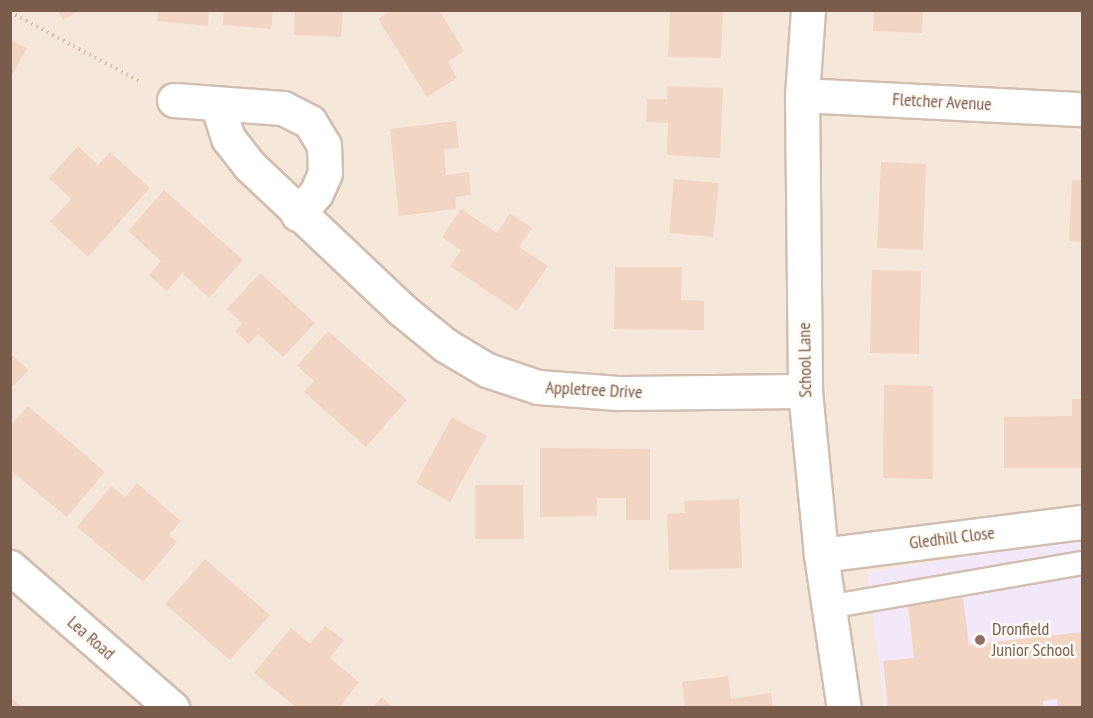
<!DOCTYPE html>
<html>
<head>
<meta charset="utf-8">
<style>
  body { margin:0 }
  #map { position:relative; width:1093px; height:718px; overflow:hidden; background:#fdf6ec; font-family:"PT Sans Narrow",sans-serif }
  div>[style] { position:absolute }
  .residential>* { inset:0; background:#f5e8da }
  .education>* { inset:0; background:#f3e8fa }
  .building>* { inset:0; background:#f3d5c3 }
  .path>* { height:4px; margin-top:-2px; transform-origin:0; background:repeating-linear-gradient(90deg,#d9b8a5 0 1.5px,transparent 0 6px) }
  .roads { filter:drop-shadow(2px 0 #d1beb0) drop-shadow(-2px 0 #d1beb0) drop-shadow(0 2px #d1beb0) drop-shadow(0 -2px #d1beb0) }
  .service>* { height:22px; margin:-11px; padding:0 11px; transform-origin:11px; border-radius:11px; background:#fff }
  .minor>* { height:33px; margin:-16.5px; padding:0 16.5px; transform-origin:16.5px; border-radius:16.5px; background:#fff }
  .dots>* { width:16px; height:16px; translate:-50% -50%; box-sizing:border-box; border:3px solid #fffaf3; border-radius:50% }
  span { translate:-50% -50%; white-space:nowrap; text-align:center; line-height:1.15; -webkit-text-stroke:5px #fffaf3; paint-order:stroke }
  .street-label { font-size:18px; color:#7a5c4d }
  .education-label { font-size:18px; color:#785e54 }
  .left { translate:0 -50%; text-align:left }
  .frame { position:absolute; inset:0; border:12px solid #7a5c4d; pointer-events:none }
</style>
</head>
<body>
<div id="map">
  <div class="residential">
    <div style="clip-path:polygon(10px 11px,1082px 11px,1082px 539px,868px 572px,885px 707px,11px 707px)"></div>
  </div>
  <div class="education">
    <div style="clip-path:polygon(1082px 539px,1082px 707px,885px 707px,868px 572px)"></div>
  </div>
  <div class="building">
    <div style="clip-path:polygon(57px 10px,80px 10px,63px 20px)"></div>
    <div style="clip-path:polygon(158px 10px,209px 10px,208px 26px,157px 21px)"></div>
    <div style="clip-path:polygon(224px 10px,273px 10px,271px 29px,223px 25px)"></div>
    <div style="clip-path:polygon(295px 10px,343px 10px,341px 37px,294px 35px)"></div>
    <div style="clip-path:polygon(392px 10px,439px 10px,464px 51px,448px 62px,457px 78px,427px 97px,378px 19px)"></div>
    <div style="clip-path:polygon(670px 10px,723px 10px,721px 58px,668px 57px)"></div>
    <div style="clip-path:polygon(874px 10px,923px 10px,922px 33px,873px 31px)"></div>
    <div style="clip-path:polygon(10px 40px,27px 48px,10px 79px)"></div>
    <div style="clip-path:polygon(667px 86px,723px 88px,720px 158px,667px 155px,668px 123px,646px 122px,647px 99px,667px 99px)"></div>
    <div style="clip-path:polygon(456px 121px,459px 148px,444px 149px,446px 175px,469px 172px,471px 195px,455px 197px,456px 209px,399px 216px,390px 129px)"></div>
    <div style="clip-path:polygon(78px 146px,98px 165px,110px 152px,150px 188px,88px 257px,50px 222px,71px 199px,49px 178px)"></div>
    <div style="clip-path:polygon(881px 162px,926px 164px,923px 250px,877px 248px)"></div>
    <div style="clip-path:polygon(674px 179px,719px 183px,713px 237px,669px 233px)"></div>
    <div style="clip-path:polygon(1072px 180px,1082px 180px,1082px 242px,1069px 241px)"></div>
    <div style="clip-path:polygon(164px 190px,243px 260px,209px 298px,182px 273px,167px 291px,149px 275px,161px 261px,128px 231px)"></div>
    <div style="clip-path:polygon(461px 209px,497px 233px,510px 213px,532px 228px,519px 247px,548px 266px,517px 311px,450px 266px,461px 250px,442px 237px)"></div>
    <div style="clip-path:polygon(615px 267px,682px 267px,681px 300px,704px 301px,704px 330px,614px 329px)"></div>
    <div style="clip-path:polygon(872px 270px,921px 271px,919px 354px,870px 353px)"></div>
    <div style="clip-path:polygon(260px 273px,315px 323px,283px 357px,258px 334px,249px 344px,235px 331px,242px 323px,227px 309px)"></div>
    <div style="clip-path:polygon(328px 331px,407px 400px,366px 447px,304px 392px,314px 381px,297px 366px)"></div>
    <div style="clip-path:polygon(10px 353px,29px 370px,10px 389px)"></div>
    <div style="clip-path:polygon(884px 385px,933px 386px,933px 479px,883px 478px)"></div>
    <div style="clip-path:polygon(1072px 399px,1082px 399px,1082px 468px,1004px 468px,1004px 417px,1072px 416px)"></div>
    <div style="clip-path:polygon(28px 406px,105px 472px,67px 517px,10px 470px,10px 426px)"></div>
    <div style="clip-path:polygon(452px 417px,487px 436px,450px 502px,416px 483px)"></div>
    <div style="clip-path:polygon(540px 448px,650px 449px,650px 520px,626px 520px,626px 498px,597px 498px,597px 516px,540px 517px)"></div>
    <div style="clip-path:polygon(137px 483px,181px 521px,169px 535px,177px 542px,143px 582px,77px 527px,111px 486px,125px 497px)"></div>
    <div style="clip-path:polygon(475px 485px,523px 485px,524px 539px,475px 539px)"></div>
    <div style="clip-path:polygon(739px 499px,742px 568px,669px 570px,667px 514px,685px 513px,684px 501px)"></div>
    <div style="clip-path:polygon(205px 559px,270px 615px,230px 660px,165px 604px)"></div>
    <div style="clip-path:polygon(963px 598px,969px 645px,1082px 632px,1082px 708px,1058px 708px,1057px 699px,1043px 701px,1044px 708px,888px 708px,883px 661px,914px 658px,908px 605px)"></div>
    <div style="clip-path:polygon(325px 626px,344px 640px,330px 658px,359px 682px,339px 708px,297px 708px,254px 673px,291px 628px,310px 644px)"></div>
    <div style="clip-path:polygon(728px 676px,731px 699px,771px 693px,773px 708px,685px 708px,682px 682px)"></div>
    <div style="clip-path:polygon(10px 697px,24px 708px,10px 708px)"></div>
    <div style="clip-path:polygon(382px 697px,393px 708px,372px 708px)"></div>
  </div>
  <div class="path">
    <div style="left:10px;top:12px;width:149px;rotate:28.1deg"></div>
  </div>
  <div class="roads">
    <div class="service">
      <div style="left:828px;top:607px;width:258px;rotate:-9.8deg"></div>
    </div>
    <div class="minor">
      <div style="left:808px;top:10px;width:85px;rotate:94deg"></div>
      <div style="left:802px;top:95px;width:296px;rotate:89.4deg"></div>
      <div style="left:805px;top:391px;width:165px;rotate:84.4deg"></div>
      <div style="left:821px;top:555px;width:155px;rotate:81.5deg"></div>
      <div style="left:802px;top:95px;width:280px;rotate:2.9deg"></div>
      <div style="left:174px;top:100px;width:109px;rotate:4.2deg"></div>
      <div style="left:283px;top:108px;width:30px;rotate:27deg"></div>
      <div style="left:310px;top:122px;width:27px;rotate:59deg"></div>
      <div style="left:324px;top:145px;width:28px;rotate:88deg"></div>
      <div style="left:325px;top:173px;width:22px;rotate:114deg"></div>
      <div style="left:316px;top:193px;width:28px;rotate:131deg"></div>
      <div style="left:217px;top:104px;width:36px;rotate:72deg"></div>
      <div style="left:228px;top:138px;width:36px;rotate:52deg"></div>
      <div style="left:250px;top:166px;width:208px;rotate:43.4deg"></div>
      <div style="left:401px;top:309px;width:57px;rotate:39.3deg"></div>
      <div style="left:445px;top:345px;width:49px;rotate:30.8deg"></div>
      <div style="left:487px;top:370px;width:54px;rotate:18.4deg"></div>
      <div style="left:538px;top:387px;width:80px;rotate:4.3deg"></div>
      <div style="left:618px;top:393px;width:187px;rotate:-0.6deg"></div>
      <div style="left:821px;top:555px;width:263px;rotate:-7.2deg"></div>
      <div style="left:10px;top:567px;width:215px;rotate:41deg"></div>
    </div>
  </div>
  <div class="dots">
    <div style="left:980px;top:640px;background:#8d6e63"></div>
  </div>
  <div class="street-label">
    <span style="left:942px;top:102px;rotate:3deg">Fletcher Avenue</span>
    <span style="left:805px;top:360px;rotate:-91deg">School Lane</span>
    <span style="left:594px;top:390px;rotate:3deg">Appletree Drive</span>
    <span style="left:952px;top:538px;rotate:-7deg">Gledhill Close</span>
    <span style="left:91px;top:638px;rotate:41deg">Lea Road</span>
  </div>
  <div class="education-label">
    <span class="left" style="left:992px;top:640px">Dronfield<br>Junior School</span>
  </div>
  <div class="frame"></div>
</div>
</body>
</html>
